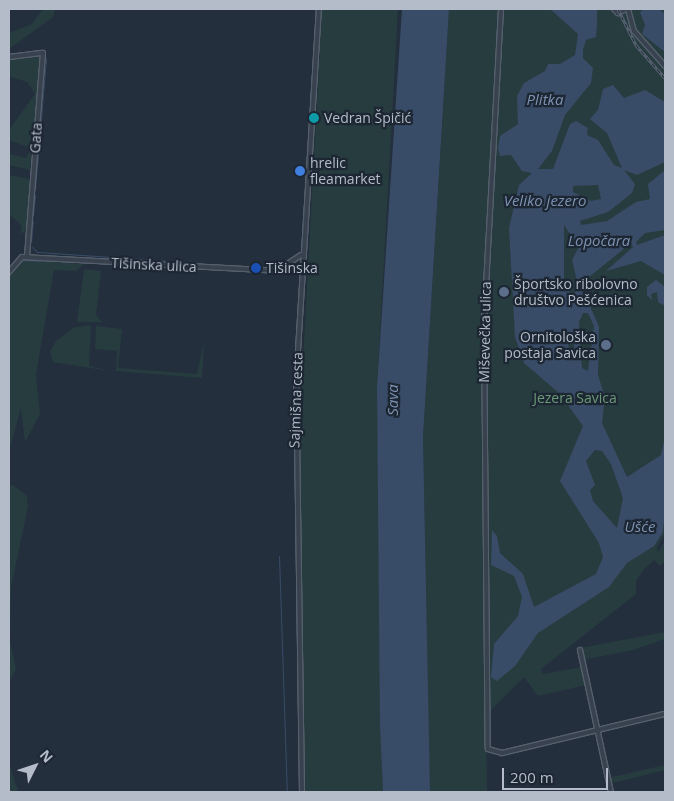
<!DOCTYPE html>
<html>
<head>
<meta charset="utf-8">
<style>
  body { margin:0 }
  #map { position:relative; width:674px; height:801px; overflow:hidden; background:#242f3e; font-family:"Open Sans",sans-serif }
  div>[style] { position:absolute }
  .green>* { inset:0; background:#263c3f }
  .water>* { inset:0; background:#394c67 }
  .stream>* { height:1px; margin:-0.5px; padding:0 0.5px; transform-origin:0.5px; border-radius:0.5px; background:#394c67 }
  .roads { filter:drop-shadow(1px 0 #565f6c) drop-shadow(-1px 0 #565f6c) drop-shadow(0 1px #565f6c) drop-shadow(0 -1px #565f6c) }
  .minor>* { height:4px; margin:-2px; padding:0 2px; transform-origin:2px; border-radius:2px; background:#38414e }
  .rail>* { height:3px; margin-top:-1.5px; transform-origin:0; background:repeating-linear-gradient(90deg,#1d2633 0 4px,#5a6575 0 8px); box-sizing:border-box; border-block:1px solid #5a6575 }
  .dots>* { width:14px; height:14px; translate:-50% -50%; box-sizing:border-box; border:2px solid #1d2633; border-radius:50% }
  span { translate:-50% -50%; white-space:nowrap; text-align:center; line-height:1.15; -webkit-text-stroke:4.5px #1d2633; paint-order:stroke }
  .poi-label { font-size:14px; color:#b4bcc9 }
  .left { translate:0 -50%; text-align:left }
  .right { translate:-100% -50%; text-align:right }
  .street-label { font-size:14px; color:#b4bcc9 }
  .park-label { font-size:14px; color:#6b9a76 }
  .water-label { font-size:15px; color:#7c92b1; font-style:italic }
  .frame { position:absolute; inset:0; border:10px solid #b4bcc9; pointer-events:none }
  .north { position:absolute; left:10px; top:741px; width:50px; height:50px; -webkit-text-stroke:4px #1d2633; paint-order:stroke; rotate:49deg; font-size:14px; font-weight:700; line-height:20px; text-align:center; color:#b4bcc9 }
  .north::after { content:''; display:block; margin:auto; width:18px; height:22px; background:#b4bcc9; clip-path:polygon(50% 0,100% 100%,50% 72%,0 100%) }
  .scale { position:absolute; left:502px; top:768px; width:106px; height:22px; box-sizing:border-box; border:2px solid #b4bcc9; border-top:0; padding-left:6px; font-size:15px; line-height:18px; white-space:nowrap; color:#b4bcc9; -webkit-text-stroke:4px #1d2633; paint-order:stroke }
</style>
</head>
<body>
<div id="map">
  <div class="green">
    <div style="clip-path:polygon(43px 9px,55px 9px,53px 17px,9px 49px,9px 33px,32px 24px)"></div>
    <div style="clip-path:polygon(322px 9px,398px 9px,377px 387px,383px 792px,304px 792px,298px 453px)"></div>
    <div style="clip-path:polygon(449px 9px,499px 9px,482px 324px,487px 792px,430px 792px,429px 764px,423px 437px)"></div>
    <div style="clip-path:polygon(502px 9px,665px 9px,665px 534px,657px 547px,658px 552px,665px 541px,665px 561px,660px 566px,654px 560px,644px 569px,636px 581px,636px 594px,541px 669px,543px 674px,582px 667px,586px 685px,538px 696px,524px 677px,489px 712px,486px 325px)"></div>
    <div style="clip-path:polygon(38px 56px,40px 58px,30px 170px,9px 165px,10px 154px,26px 158px,31px 148px,9px 140px,9px 130px,35px 94px,27px 82px,9px 76px,9px 60px)"></div>
    <div style="clip-path:polygon(9px 175px,30px 179px,27px 230px,20px 234px,22px 226px,9px 214px)"></div>
    <div style="clip-path:polygon(24px 260px,84px 264px,76px 271px,54px 270px,36px 374px,40px 414px,25px 442px,21px 408px,9px 451px,9px 277px)"></div>
    <div style="clip-path:polygon(84px 269px,101px 271px,96px 315px,102px 322px,77px 322px)"></div>
    <div style="clip-path:polygon(91px 325px,89px 366px,110px 371px,53px 362px,50px 352px,56px 341px,75px 327px)"></div>
    <div style="clip-path:polygon(96px 326px,122px 329px,118px 368px,197px 374px,204px 341px,202px 378px,116px 371px,117px 351px,95px 349px)"></div>
    <div style="clip-path:polygon(13px 485px,27px 496px,28px 506px,11px 588px,10px 641px,16px 669px,9px 683px,9px 486px)"></div>
    <div style="clip-path:polygon(665px 632px,665px 639px,633px 650px,582px 660px,580px 648px)"></div>
    <div style="clip-path:polygon(9px 763px,18px 791px,22px 792px,9px 792px)"></div>
    <div style="clip-path:polygon(665px 765px,665px 770px,621px 781px,610px 783px,608px 778px)"></div>
  </div>
  <div class="water">
    <div style="clip-path:polygon(402px 9px,449px 9px,423px 437px,430px 792px,383px 792px,380px 725px,377px 387px)"></div>
    <div style="clip-path:polygon(evenodd,550px 9px,597px 9px,597px 24px,596px 37px,586px 40px,583px 50px,583px 58px,593px 68px,591px 83px,565px 115px,552px 151px,538px 169px,553px 169px,570px 124px,576px 121px,588px 128px,587px 135px,598px 140px,614px 165px,622px 168px,607px 133px,590px 119px,598px 110px,603px 89px,613px 85px,624px 98px,645px 90px,665px 102px,665px 162px,637px 175px,624px 170px,635px 184px,632px 193px,608px 212px,580px 221px,581px 225px,607px 221px,636px 202px,650px 199px,648px 184px,665px 170px,665px 230px,645px 233px,636px 242px,637px 245px,665px 235px,665px 275px,641px 261px,606px 271px,633px 247px,631px 243px,589px 277px,583px 290px,599px 327px,598px 375px,605px 397px,602px 423px,627px 477px,661px 455px,665px 436px,665px 505px,663px 532px,654px 546px,627px 563px,609px 587px,538px 633px,515px 666px,497px 681px,491px 677px,494px 644px,518px 616px,522px 597px,514px 576px,491px 565px,492px 530px,497px 536px,500px 553px,523px 574px,534px 607px,596px 574px,603px 557px,599px 543px,560px 481px,583px 426px,560px 394px,524px 363px,515px 337px,509px 228px,519px 185px,532px 173px,522px 171px,511px 155px,500px 156px,498px 148px,500px 136px,518px 124px,517px 96px,524px 83px,545px 71px,548px 64px,560px 64px,575px 55px,578px 34px,550px 9px,598px 185px,601px 199px,591px 201px,573px 192px,573px 186px,598px 185px,550px 9px,564px 225px,579px 247px,572px 260px,577px 281px,574px 300px,564px 282px,564px 225px,550px 9px,583px 313px,588px 313px,594px 326px,588px 371px,582px 368px,581px 353px,579px 322px,583px 313px,550px 9px,565px 328px,575px 342px,572px 354px,563px 332px,565px 328px,550px 9px,595px 450px,602px 451px,611px 464px,623px 498px,617px 528px,593px 501px,590px 490px,595px 485px,586px 461px,595px 450px)"></div>
    <div style="clip-path:polygon(644px 9px,659px 9px,665px 14px,665px 52px,642px 34px,645px 25px,640px 12px)"></div>
    <div style="clip-path:polygon(656px 280px,665px 287px,665px 306px,658px 302px,657px 292px,651px 294px,652px 300px,647px 295px,647px 287px)"></div>
  </div>
  <div class="stream">
    <div style="left:35px;top:189px;width:131px;rotate:-85.2deg"></div>
    <div style="left:33px;top:215px;width:20px;rotate:-84deg"></div>
    <div style="left:31px;top:242px;width:21px;rotate:-85deg"></div>
    <div style="left:32px;top:247px;width:7px;rotate:45deg"></div>
    <div style="left:37px;top:252px;width:134px;rotate:3.8deg"></div>
    <div style="left:22px;top:260px;width:19px;rotate:3deg"></div>
    <div style="left:9px;top:277px;width:5px;rotate:-68deg"></div>
    <div style="left:279px;top:556px;width:236px;rotate:88.1deg"></div>
  </div>
  <div class="roads">
    <div class="minor">
      <div style="left:501px;top:9px;width:318px;rotate:93.1deg"></div>
      <div style="left:484px;top:327px;width:422px;rotate:89.5deg"></div>
      <div style="left:488px;top:749px;width:15px;rotate:16deg"></div>
      <div style="left:502px;top:753px;width:168px;rotate:-13.5deg"></div>
      <div style="left:614px;top:9px;width:6px;rotate:45deg"></div>
      <div style="left:618px;top:13px;width:9px;rotate:-27deg"></div>
      <div style="left:628px;top:9px;width:23px;rotate:75deg"></div>
      <div style="left:634px;top:31px;width:47px;rotate:48.5deg"></div>
      <div style="left:9px;top:57px;width:34px;rotate:-7deg"></div>
      <div style="left:43px;top:53px;width:205px;rotate:94.5deg"></div>
      <div style="left:9px;top:272px;width:20px;rotate:-49deg"></div>
      <div style="left:22px;top:257px;width:255px;rotate:3.1deg"></div>
      <div style="left:277px;top:271px;width:29px;rotate:-34deg"></div>
      <div style="left:580px;top:650px;width:145px;rotate:77.7deg"></div>
      <div style="left:302px;top:792px;width:409px;rotate:-90.8deg"></div>
      <div style="left:296px;top:383px;width:375px;rotate:-86.5deg"></div>
    </div>
  </div>
  <div class="rail">
    <div style="left:618px;top:9px;width:40px;rotate:63.4deg"></div>
    <div style="left:636px;top:45px;width:44px;rotate:48.7deg"></div>
  </div>
  <div class="dots">
    <div style="left:314px;top:118px;background:#0f9aa8"></div>
    <div style="left:300px;top:171px;background:#3f7fe0"></div>
    <div style="left:256px;top:268px;background:#1a4fb4"></div>
    <div style="left:504px;top:292px;background:#5c6f8a"></div>
    <div style="left:606px;top:345px;background:#5c6f8a"></div>
  </div>
  <div class="poi-label">
    <span class="left" style="left:324px;top:118px">Vedran Špičić</span>
    <span class="left" style="left:310px;top:171px">hrelic<br>fleamarket</span>
    <span class="left" style="left:266px;top:268px">Tišinska</span>
    <span class="left" style="left:514px;top:292px">Športsko ribolovno<br>društvo Pešćenica</span>
    <span class="right" style="left:596px;top:345px">Ornitološka<br>postaja Savica</span>
  </div>
  <div class="street-label">
    <span style="left:36px;top:138px;rotate:-86deg">Gata</span>
    <span style="left:154px;top:265px;rotate:3deg">Tišinska ulica</span>
    <span style="left:485px;top:332px;rotate:-89deg">Miševečka ulica</span>
    <span style="left:296px;top:400px;rotate:-88deg">Sajmišna cesta</span>
  </div>
  <div class="park-label">
    <span style="left:575px;top:398px">Jezera Savica</span>
  </div>
  <div class="water-label">
    <span style="left:545px;top:100px">Plitka</span>
    <span style="left:545px;top:201px">Veliko jezero</span>
    <span style="left:599px;top:241px">Lopočara</span>
    <span style="left:393px;top:400px;rotate:-90deg">Sava</span>
    <span style="left:640px;top:527px">Ušće</span>
  </div>
  <div class="frame"></div>
  <div class="north">N</div>
  <div class="scale">200 m</div>
</div>
</body>
</html>
